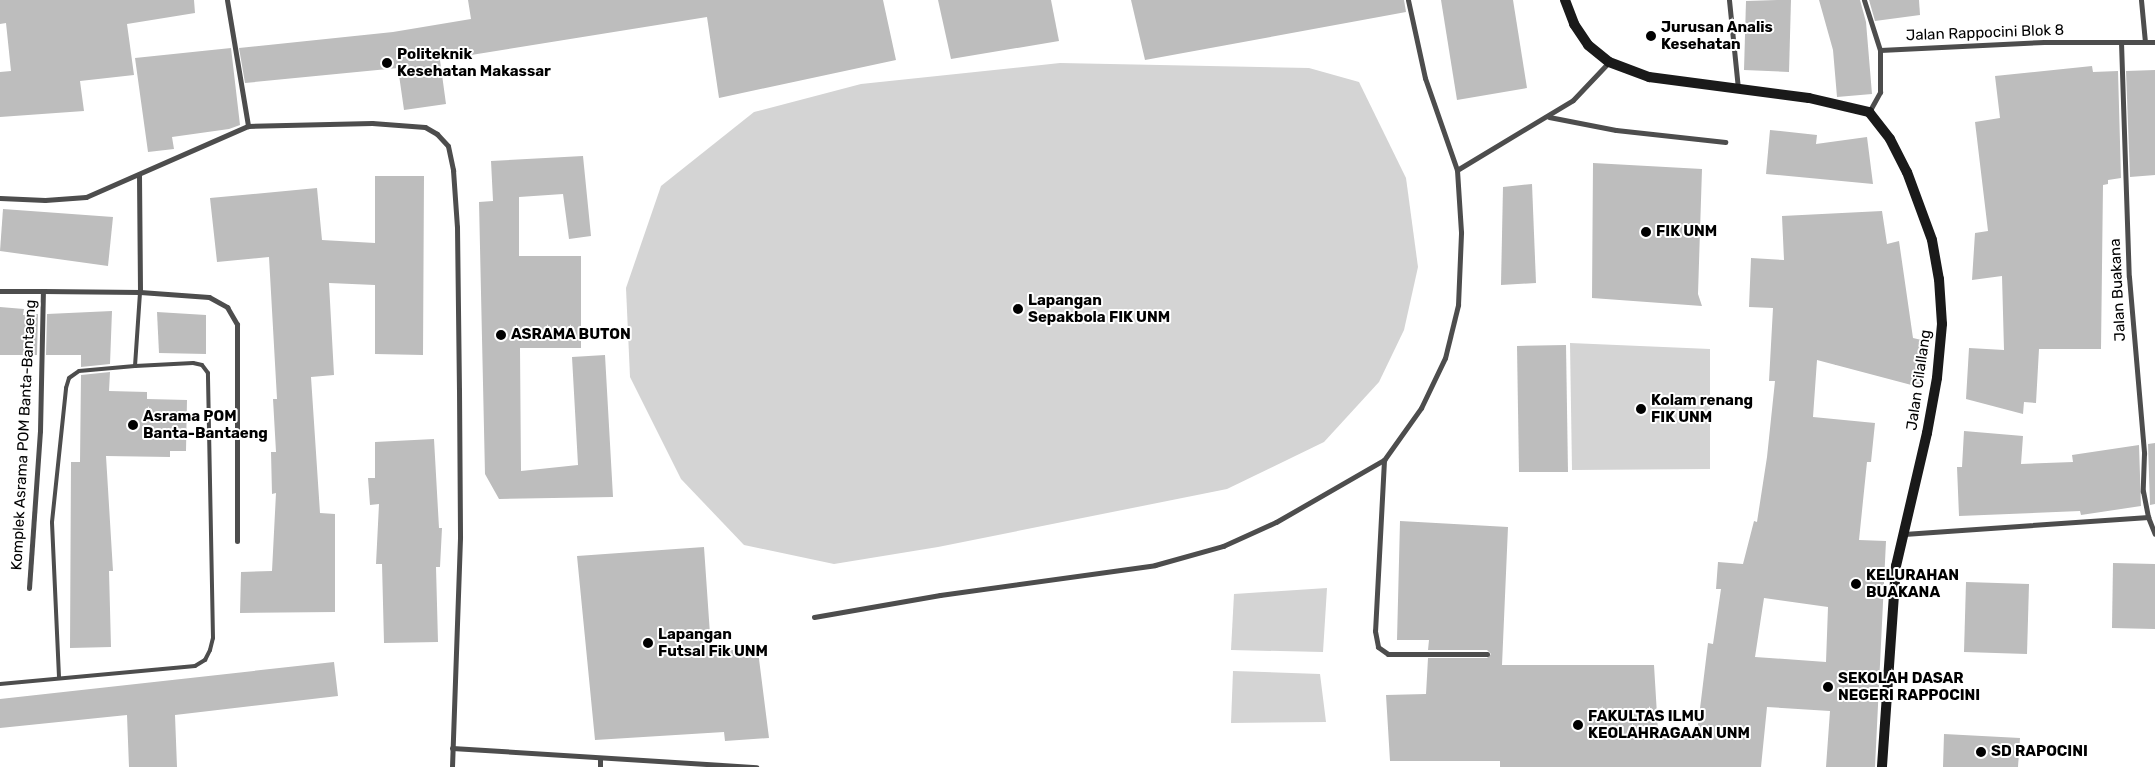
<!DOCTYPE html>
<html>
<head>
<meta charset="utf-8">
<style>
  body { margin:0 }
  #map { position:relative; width:2155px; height:767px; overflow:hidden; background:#fff; font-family:Rubik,sans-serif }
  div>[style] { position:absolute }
  .green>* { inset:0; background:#d4d4d4 }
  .building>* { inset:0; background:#bdbdbd }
  .lane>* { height:4px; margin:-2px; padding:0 2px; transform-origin:2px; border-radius:2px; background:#4d4d4d }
  .street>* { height:5px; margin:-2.5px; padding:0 2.5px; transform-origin:2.5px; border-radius:2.5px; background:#4d4d4d }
  .secondary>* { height:10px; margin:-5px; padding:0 5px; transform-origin:5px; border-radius:5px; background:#1a1a1a }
  .dots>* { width:14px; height:14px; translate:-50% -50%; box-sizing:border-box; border:2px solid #fff; border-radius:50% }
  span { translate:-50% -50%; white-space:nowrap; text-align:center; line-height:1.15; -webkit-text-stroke:4px #fff; paint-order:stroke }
  .poi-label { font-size:15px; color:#000; font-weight:700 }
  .left { translate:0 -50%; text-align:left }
  .street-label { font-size:15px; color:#000 }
</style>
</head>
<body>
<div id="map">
  <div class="green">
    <div style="clip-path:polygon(1060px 63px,1309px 68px,1359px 82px,1406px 178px,1418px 267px,1404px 330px,1379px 382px,1324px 442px,1227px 489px,938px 547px,834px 564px,744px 545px,681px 479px,630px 377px,626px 288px,661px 186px,754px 112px,861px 84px)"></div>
    <div style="clip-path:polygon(1570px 343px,1710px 349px,1710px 469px,1572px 470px)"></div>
    <div style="clip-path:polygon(1327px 588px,1323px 652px,1231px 650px,1234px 594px)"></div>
    <div style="clip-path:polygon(1233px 671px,1320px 674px,1326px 722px,1231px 723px)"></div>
  </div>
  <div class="building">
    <div style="clip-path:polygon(0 0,194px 0,195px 13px,127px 24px,134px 75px,80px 81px,84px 111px,0 117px,0 72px,11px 71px,6px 23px,0 24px)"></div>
    <div style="clip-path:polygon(468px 0,883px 0,896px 60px,719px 98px,707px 17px,440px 60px,446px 104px,404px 110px,398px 68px,245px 83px,239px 48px,393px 32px,471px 19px)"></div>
    <div style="clip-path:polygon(938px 0,1051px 0,1059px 41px,951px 59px)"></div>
    <div style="clip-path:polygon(1131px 0,1404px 0,1406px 12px,1145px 60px)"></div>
    <div style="clip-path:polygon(1441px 0,1513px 0,1527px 88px,1457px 100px)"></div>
    <div style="clip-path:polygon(1777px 0,1791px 0,1789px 72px,1744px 70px,1746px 1px)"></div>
    <div style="clip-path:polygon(1819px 0,1860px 0,1866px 22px,1872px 94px,1837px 97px,1833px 50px)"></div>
    <div style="clip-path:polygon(1869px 0,1919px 0,1920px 15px,1875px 21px)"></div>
    <div style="clip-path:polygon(231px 48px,240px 125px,229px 129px,172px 137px,174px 149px,148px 152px,135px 58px)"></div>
    <div style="clip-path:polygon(2092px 66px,2093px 72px,2118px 71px,2121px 178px,2108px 180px,2108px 184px,2103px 185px,2101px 349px,2039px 349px,2036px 403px,2024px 402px,2023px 414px,1966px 399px,1969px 348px,2004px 350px,2002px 276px,1972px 280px,1975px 233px,1988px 231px,1975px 122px,2000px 118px,1995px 76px)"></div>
    <div style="clip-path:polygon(2155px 70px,2155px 175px,2130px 177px,2126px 71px)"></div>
    <div style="clip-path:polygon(1770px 130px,1817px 135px,1816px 144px,1867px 137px,1873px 184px,1766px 174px)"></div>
    <div style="clip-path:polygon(583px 156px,591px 236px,569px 239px,563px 194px,519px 197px,519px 256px,581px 256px,581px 348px,520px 348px,521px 471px,578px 465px,572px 357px,605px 355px,613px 497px,499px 499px,485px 474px,479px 202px,493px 201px,491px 161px)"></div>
    <div style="clip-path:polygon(1593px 163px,1702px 169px,1698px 294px,1702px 306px,1592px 298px)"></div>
    <div style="clip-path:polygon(375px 176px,424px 176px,423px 355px,375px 354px,375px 285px,329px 283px,334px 375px,311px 377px,320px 513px,335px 514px,335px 612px,240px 613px,241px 572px,272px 571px,276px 493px,272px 494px,271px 452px,276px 452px,273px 399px,277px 399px,269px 257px,217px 262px,210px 198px,317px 188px,322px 240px,375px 243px)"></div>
    <div style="clip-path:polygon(1532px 184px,1536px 283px,1501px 285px,1503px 187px)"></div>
    <div style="clip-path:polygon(3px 209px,113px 217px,108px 266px,0 251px)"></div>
    <div style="clip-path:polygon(evenodd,1882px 211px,1887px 244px,1899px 241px,1913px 338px,1930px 342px,1919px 387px,1817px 360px,1813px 417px,1875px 423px,1871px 462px,1867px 462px,1859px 540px,1886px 541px,1875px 767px,1826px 767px,1830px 711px,1767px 707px,1761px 767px,1500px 767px,1500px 761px,1390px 761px,1386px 695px,1426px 694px,1428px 658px,1487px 658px,1491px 654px,1487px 650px,1428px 650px,1429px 640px,1397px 640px,1400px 521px,1508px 527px,1502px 665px,1654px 665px,1658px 731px,1697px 733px,1708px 643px,1713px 644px,1721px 589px,1716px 589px,1718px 562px,1743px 564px,1754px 521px,1757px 522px,1767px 457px,1775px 381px,1769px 381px,1773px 308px,1749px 307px,1751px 258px,1784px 260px,1782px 216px,1882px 211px,1764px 598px,1828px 607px,1826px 662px,1755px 657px,1764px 598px)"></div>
    <div style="clip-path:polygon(0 307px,24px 309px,23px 315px,38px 314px,37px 355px,0 355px)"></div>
    <div style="clip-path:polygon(112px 311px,110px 364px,81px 367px,81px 355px,46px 355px,47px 314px)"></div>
    <div style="clip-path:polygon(157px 312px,206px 315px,206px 354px,159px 353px)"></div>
    <div style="clip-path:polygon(1566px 345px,1568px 472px,1519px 472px,1517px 346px)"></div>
    <div style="clip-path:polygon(110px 372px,109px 391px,147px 392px,147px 399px,187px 400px,186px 451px,170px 451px,170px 457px,106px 456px,113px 571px,109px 571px,111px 647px,70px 648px,71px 462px,80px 462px,81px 375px)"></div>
    <div style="clip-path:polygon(1964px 431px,2023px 436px,2021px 464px,2073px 462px,2072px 455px,2139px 445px,2141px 506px,2081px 515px,2080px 511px,1959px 516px,1957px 467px,1962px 467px)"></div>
    <div style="clip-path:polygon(434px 439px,439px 528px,442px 528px,440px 567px,436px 567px,438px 642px,384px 643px,382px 564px,376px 564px,379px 504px,370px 505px,368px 478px,375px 478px,375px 442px)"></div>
    <div style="clip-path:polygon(2155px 443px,2155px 504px,2150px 505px,2148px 444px)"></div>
    <div style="clip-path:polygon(704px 547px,711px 649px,758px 651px,769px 738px,725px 741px,724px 732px,595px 740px,577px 556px)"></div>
    <div style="clip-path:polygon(2113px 563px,2155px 564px,2155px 629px,2112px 628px)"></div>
    <div style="clip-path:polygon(1966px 582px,2029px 584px,2027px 654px,1964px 652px)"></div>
    <div style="clip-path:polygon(334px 662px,338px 696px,175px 715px,177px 767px,129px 767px,127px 715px,0 728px,0 699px)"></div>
    <div style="clip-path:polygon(1944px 734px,2020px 738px,2018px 767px,1943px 767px)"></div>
  </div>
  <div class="lane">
    <div style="left:59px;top:677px;width:155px;rotate:-92.6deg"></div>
    <div style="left:52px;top:522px;width:135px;rotate:-84deg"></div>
    <div style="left:66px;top:388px;width:10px;rotate:-73deg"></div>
    <div style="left:69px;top:378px;width:12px;rotate:-35deg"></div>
    <div style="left:79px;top:371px;width:56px;rotate:-5.1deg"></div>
    <div style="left:0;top:684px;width:196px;rotate:-5.3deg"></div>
    <div style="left:195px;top:666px;width:12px;rotate:-31deg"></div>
    <div style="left:205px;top:660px;width:11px;rotate:-63deg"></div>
    <div style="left:210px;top:650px;width:12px;rotate:-76deg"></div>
    <div style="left:213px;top:638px;width:265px;rotate:-91.1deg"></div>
    <div style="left:208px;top:373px;width:10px;rotate:-127deg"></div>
    <div style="left:202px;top:365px;width:9px;rotate:-167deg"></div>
    <div style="left:193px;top:363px;width:58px;rotate:177deg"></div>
    <div style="left:135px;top:366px;width:74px;rotate:-86.1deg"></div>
  </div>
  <div class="street">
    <div style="left:227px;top:0;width:128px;rotate:80.5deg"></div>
    <div style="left:248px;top:126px;width:124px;rotate:-1.4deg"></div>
    <div style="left:372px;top:123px;width:53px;rotate:4.3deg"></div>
    <div style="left:425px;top:127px;width:14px;rotate:30deg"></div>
    <div style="left:437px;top:134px;width:16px;rotate:47deg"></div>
    <div style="left:448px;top:146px;width:25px;rotate:78deg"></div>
    <div style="left:453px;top:170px;width:57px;rotate:86deg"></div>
    <div style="left:457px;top:227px;width:163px;rotate:89.3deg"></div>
    <div style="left:459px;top:390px;width:148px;rotate:89.6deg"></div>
    <div style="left:460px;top:538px;width:229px;rotate:92deg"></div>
    <div style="left:1408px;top:0;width:80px;rotate:77.7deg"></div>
    <div style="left:1425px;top:78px;width:97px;rotate:70.8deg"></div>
    <div style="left:1729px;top:0;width:89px;rotate:84.2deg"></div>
    <div style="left:1864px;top:0;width:52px;rotate:72.3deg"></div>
    <div style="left:2141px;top:0;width:42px;rotate:84.6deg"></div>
    <div style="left:2121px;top:42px;width:235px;rotate:88.1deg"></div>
    <div style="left:2129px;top:277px;width:177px;rotate:85.1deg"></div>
    <div style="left:2144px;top:453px;width:38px;rotate:92deg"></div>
    <div style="left:2143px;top:491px;width:26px;rotate:79deg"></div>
    <div style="left:2148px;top:517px;width:18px;rotate:68deg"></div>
    <div style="left:1869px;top:112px;width:23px;rotate:-61deg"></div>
    <div style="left:1880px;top:92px;width:42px;rotate:-90deg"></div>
    <div style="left:1880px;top:50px;width:164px;rotate:-2.8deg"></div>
    <div style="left:2044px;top:42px;width:111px"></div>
    <div style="left:1549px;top:117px;width:68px;rotate:11deg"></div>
    <div style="left:1616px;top:130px;width:110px;rotate:6.3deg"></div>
    <div style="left:139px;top:175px;width:117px;rotate:89.5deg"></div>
    <div style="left:140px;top:292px;width:69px;rotate:4.1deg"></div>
    <div style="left:209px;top:297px;width:21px;rotate:29deg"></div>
    <div style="left:227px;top:307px;width:20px;rotate:60deg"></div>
    <div style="left:237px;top:324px;width:217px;rotate:90deg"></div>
    <div style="left:0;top:198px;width:45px;rotate:2.5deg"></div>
    <div style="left:45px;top:200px;width:41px;rotate:-4.2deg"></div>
    <div style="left:86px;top:197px;width:177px;rotate:-23.7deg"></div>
    <div style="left:0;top:291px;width:43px"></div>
    <div style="left:1384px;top:460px;width:171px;rotate:93deg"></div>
    <div style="left:1375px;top:631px;width:16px;rotate:79deg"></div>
    <div style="left:1378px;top:647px;width:12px;rotate:35deg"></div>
    <div style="left:1388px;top:654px;width:99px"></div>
    <div style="left:1904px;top:534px;width:245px;rotate:-4deg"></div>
    <div style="left:29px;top:588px;width:157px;rotate:-86deg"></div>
    <div style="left:40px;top:431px;width:140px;rotate:-88.8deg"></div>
    <div style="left:43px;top:291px;width:97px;rotate:0.6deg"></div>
    <div style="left:814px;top:617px;width:128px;rotate:-9.9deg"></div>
    <div style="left:940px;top:595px;width:217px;rotate:-7.9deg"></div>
    <div style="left:1155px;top:565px;width:71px;rotate:-15.6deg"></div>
    <div style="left:1223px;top:546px;width:58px;rotate:-24.4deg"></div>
    <div style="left:1276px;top:522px;width:125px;rotate:-29.9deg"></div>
    <div style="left:1384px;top:460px;width:64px;rotate:-54.6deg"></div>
    <div style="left:1421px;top:408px;width:55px;rotate:-64.4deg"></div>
    <div style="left:1445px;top:358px;width:55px;rotate:-76.2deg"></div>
    <div style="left:1458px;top:305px;width:73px;rotate:-87.6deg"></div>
    <div style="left:1461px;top:232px;width:62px;rotate:-93.7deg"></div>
    <div style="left:1457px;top:170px;width:135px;rotate:-31.1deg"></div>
    <div style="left:1573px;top:100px;width:52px;rotate:-46.5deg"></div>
    <div style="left:452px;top:748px;width:305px;rotate:3.6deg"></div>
    <div style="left:600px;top:758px;width:9px;rotate:90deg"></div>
  </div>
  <div class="secondary">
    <div style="left:1565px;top:0;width:26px;rotate:69deg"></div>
    <div style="left:1574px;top:24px;width:25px;rotate:56deg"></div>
    <div style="left:1588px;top:45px;width:27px;rotate:39deg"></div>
    <div style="left:1609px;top:62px;width:43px;rotate:20.6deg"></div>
    <div style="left:1649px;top:77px;width:161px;rotate:7.5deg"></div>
    <div style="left:1809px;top:98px;width:62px;rotate:13.1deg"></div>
    <div style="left:1869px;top:112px;width:34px;rotate:52deg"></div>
    <div style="left:1890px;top:139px;width:37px;rotate:63deg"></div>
    <div style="left:1907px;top:172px;width:72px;rotate:69.8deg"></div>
    <div style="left:1932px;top:240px;width:40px;rotate:80deg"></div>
    <div style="left:1939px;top:279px;width:45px;rotate:86.2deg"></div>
    <div style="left:1942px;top:324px;width:54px;rotate:95.3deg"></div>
    <div style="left:1937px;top:378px;width:56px;rotate:100.3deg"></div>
    <div style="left:1927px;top:433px;width:137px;rotate:103.1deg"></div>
    <div style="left:1896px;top:566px;width:201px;rotate:94deg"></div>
  </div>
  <div class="dots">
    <div style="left:1651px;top:36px;background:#000"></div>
    <div style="left:387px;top:63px;background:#000"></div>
    <div style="left:1646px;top:232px;background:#000"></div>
    <div style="left:1018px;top:309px;background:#000"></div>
    <div style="left:501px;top:335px;background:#000"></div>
    <div style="left:1641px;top:409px;background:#000"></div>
    <div style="left:133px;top:425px;background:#000"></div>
    <div style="left:1856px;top:584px;background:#000"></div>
    <div style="left:648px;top:643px;background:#000"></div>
    <div style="left:1828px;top:687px;background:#000"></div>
    <div style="left:1578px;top:725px;background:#000"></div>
    <div style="left:1981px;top:752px;background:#000"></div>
  </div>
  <div class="poi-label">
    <span class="left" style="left:1661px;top:36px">Jurusan Analis<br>Kesehatan</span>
    <span class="left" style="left:397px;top:63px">Politeknik<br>Kesehatan Makassar</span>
    <span class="left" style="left:1656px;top:232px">FIK UNM</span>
    <span class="left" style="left:1028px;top:309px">Lapangan<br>Sepakbola FIK UNM</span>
    <span class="left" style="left:511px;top:335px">ASRAMA BUTON</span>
    <span class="left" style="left:1651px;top:409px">Kolam renang<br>FIK UNM</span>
    <span class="left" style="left:143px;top:425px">Asrama POM<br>Banta-Bantaeng</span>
    <span class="left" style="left:1866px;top:584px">KELURAHAN<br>BUAKANA</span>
    <span class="left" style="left:658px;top:643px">Lapangan<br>Futsal Fik UNM</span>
    <span class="left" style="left:1838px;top:687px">SEKOLAH DASAR<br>NEGERI RAPPOCINI</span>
    <span class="left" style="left:1588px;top:725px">FAKULTAS ILMU<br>KEOLAHRAGAAN UNM</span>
    <span class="left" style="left:1991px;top:752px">SD RAPOCINI</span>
  </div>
  <div class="street-label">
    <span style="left:1985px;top:33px;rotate:-2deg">Jalan Rappocini Blok 8</span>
    <span style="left:2118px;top:290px;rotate:-93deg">Jalan Buakana</span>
    <span style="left:1919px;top:380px;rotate:-82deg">Jalan Cilallang</span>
    <span style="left:24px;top:435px;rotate:-87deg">Komplek Asrama POM Banta-Bantaeng</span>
  </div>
</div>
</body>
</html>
